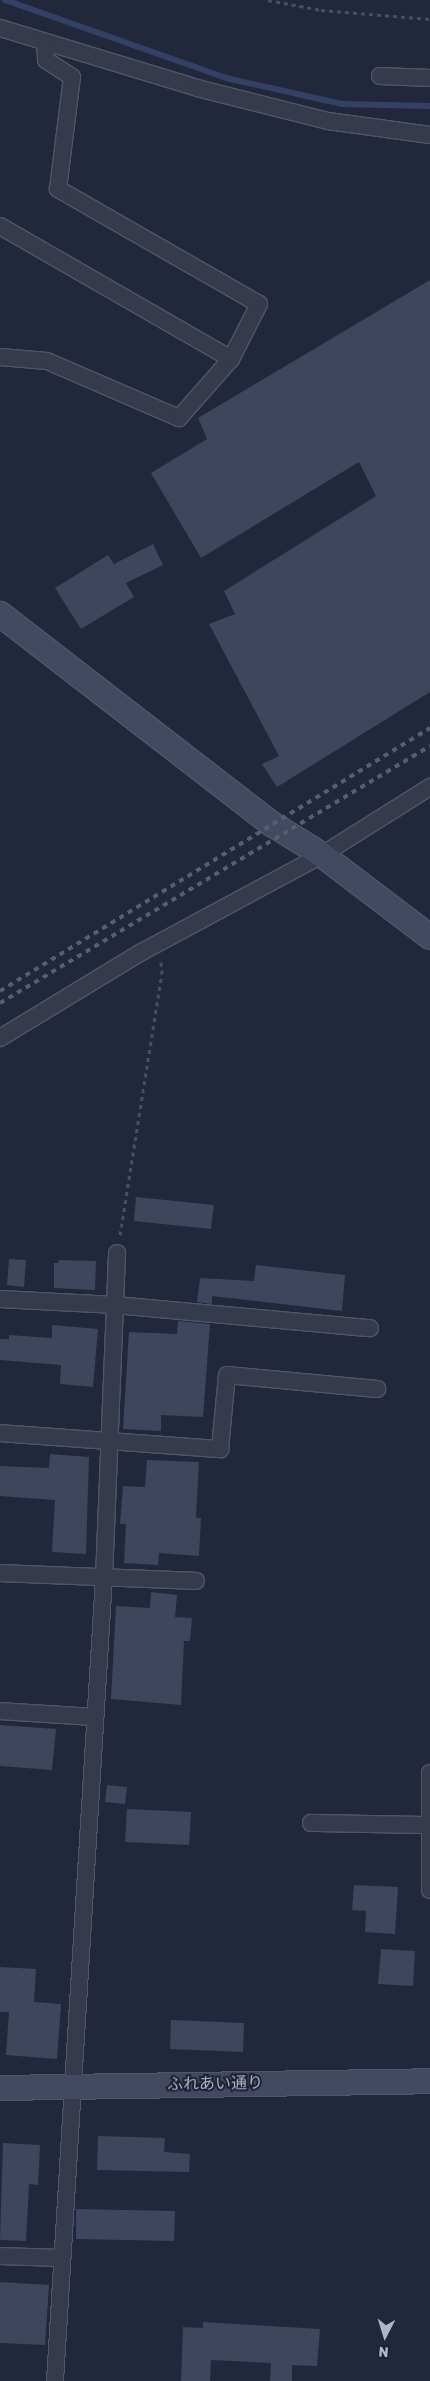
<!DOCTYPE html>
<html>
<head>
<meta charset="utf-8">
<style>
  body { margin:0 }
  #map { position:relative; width:430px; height:2381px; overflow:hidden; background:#21283c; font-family:Rubik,"Noto Sans JP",sans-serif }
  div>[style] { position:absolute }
  .stream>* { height:6px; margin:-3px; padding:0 3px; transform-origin:3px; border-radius:3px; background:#344164 }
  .building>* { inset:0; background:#3d465c }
  .path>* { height:3px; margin-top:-1.5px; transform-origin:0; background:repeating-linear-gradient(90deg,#41535b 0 4px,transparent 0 8px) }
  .roads { filter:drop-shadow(1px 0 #505667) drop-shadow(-1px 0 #505667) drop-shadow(0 1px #505667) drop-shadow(0 -1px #505667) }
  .street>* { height:16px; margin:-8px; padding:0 8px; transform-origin:8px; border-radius:8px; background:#353b4c }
  .secondary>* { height:24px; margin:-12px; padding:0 12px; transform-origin:12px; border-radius:12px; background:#434960 }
  .rail>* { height:4px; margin-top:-2px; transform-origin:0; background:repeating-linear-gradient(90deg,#575e74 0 5px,transparent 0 10px) }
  span { translate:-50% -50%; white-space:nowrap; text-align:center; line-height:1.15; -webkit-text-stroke:4px #1a2031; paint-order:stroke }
  .street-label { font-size:16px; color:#b0b6c8 }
  .north { position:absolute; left:360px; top:2311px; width:50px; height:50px; -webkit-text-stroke:4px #1a2031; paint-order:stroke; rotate:185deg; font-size:14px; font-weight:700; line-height:20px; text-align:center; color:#b0b6c8 }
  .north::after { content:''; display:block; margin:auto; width:18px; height:22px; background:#b0b6c8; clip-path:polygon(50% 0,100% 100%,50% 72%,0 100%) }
</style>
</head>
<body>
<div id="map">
  <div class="stream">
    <div style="left:5px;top:0;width:234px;rotate:19.4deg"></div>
    <div style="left:226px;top:78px;width:119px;rotate:12.6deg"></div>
    <div style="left:342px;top:104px;width:88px;rotate:1.3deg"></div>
  </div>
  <div class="building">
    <div style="clip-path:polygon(430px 280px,430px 692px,277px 787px,262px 764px,279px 756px,209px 624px,235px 614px,224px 591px,376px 496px,359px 462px,201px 558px,151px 473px,207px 439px,198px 418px)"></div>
    <div style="clip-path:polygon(153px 544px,163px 565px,126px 583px,134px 597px,81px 629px,55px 588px,108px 555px,114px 564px)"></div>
    <div style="clip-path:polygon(136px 1197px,214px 1205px,211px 1229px,134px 1221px)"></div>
    <div style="clip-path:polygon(9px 1259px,26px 1260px,24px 1287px,7px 1285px)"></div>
    <div style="clip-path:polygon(59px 1260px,96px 1261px,95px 1290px,54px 1288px,54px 1263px,58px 1263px)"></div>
    <div style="clip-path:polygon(256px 1265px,345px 1275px,342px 1311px,212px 1296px,212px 1304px,197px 1302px,200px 1278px,254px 1281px)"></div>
    <div style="clip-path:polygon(178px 1321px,210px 1324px,203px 1417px,161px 1415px,161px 1431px,123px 1429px,129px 1332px,177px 1334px)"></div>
    <div style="clip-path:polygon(52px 1325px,98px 1329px,93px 1387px,60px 1384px,61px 1365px,0 1360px,0 1339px,9px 1339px,9px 1335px,52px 1338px)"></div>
    <div style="clip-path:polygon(50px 1454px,89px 1457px,86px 1554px,52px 1552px,55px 1500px,0 1496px,0 1466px,49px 1468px)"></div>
    <div style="clip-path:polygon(147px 1460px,199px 1462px,196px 1518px,201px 1518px,199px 1556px,159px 1553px,158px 1565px,124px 1563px,126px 1524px,120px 1524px,123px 1486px,145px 1487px)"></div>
    <div style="clip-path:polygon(151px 1592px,177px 1595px,175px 1617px,192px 1618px,190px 1641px,184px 1641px,181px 1705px,111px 1699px,116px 1606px,150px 1608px)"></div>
    <div style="clip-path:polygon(0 1725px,56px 1729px,52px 1770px,0 1766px)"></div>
    <div style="clip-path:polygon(107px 1785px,127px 1787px,125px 1804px,105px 1802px)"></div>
    <div style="clip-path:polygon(127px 1809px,191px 1812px,189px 1845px,125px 1842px)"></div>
    <div style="clip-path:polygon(354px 1885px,398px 1887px,395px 1934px,365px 1932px,366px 1911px,352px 1910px)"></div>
    <div style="clip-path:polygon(381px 1949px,415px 1951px,413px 1986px,378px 1984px)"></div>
    <div style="clip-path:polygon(0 1967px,36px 1969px,34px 2002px,61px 2004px,57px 2059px,6px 2055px,9px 2012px,0 2012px)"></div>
    <div style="clip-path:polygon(171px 2020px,244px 2023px,243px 2052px,170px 2049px)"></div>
    <div style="clip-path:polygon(98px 2136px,165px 2138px,164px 2152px,190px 2154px,189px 2172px,97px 2170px)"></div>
    <div style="clip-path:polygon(3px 2143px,40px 2145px,38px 2185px,29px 2184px,26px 2241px,0 2240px)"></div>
    <div style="clip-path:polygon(76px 2209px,175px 2211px,174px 2241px,76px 2239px)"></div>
    <div style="clip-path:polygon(0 2282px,49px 2285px,45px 2345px,0 2343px)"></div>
    <div style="clip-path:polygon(203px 2322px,320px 2329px,317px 2366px,292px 2365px,292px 2381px,270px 2381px,271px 2363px,211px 2360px,210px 2381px,181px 2381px,183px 2327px,203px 2328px)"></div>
  </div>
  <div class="path">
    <div style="left:268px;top:0;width:54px;rotate:10.7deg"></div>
    <div style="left:321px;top:10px;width:109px;rotate:4.7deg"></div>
    <div style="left:120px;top:1235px;width:264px;rotate:-80.9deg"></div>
    <div style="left:162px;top:974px;width:12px;rotate:-95deg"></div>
  </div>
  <div class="roads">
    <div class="street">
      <div style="left:0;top:28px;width:206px;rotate:16.9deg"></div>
      <div style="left:197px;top:88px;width:135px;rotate:14.1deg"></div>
      <div style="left:328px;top:121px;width:103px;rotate:7.8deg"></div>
      <div style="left:380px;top:76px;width:50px;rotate:2.3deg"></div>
      <div style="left:0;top:226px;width:267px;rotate:29.9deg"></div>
      <div style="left:0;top:357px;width:47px;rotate:4.9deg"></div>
      <div style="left:47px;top:361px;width:144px;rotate:23.4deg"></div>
      <div style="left:179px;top:418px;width:79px;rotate:-48.6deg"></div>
      <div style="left:231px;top:359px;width:62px;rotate:-63deg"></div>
      <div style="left:259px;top:304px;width:232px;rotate:-150.2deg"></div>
      <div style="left:58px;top:189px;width:113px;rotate:-82.9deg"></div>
      <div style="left:72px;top:77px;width:31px;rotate:-147deg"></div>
      <div style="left:46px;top:60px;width:18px;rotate:-93deg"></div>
      <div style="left:0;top:1038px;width:164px;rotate:-31.3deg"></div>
      <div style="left:140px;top:953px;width:207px;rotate:-28.3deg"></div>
      <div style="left:322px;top:855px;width:128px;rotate:-32.2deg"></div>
      <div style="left:0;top:1299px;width:115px;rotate:3deg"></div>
      <div style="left:115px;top:1305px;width:256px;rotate:5.2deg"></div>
      <div style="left:0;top:1433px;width:221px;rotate:4.2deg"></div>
      <div style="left:220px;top:1449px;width:74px;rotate:-84.6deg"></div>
      <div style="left:227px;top:1375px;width:151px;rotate:5.3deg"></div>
      <div style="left:0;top:1573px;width:196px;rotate:2.3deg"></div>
      <div style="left:0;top:1711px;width:94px;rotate:3.7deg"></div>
      <div style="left:430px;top:1773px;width:117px;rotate:90deg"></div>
      <div style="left:311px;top:1823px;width:117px;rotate:1deg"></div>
      <div style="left:0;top:2256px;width:61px;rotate:1.9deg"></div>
      <div style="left:55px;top:2381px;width:804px;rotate:-86.51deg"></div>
      <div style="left:104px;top:1578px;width:325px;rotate:-87.7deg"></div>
    </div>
    <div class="secondary">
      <div style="left:0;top:614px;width:344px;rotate:37.7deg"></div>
      <div style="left:272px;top:824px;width:59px;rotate:31.8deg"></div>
      <div style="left:322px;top:855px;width:136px;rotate:37.2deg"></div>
      <div style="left:0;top:2088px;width:430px;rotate:-0.9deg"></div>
    </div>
  </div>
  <div class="rail">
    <div style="left:0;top:991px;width:504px;rotate:-31.45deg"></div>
    <div style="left:0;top:1003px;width:501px;rotate:-30.87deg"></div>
  </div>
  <div class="street-label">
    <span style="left:215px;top:2084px;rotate:-1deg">ふれあい通り</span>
  </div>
  <div class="north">N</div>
</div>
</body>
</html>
